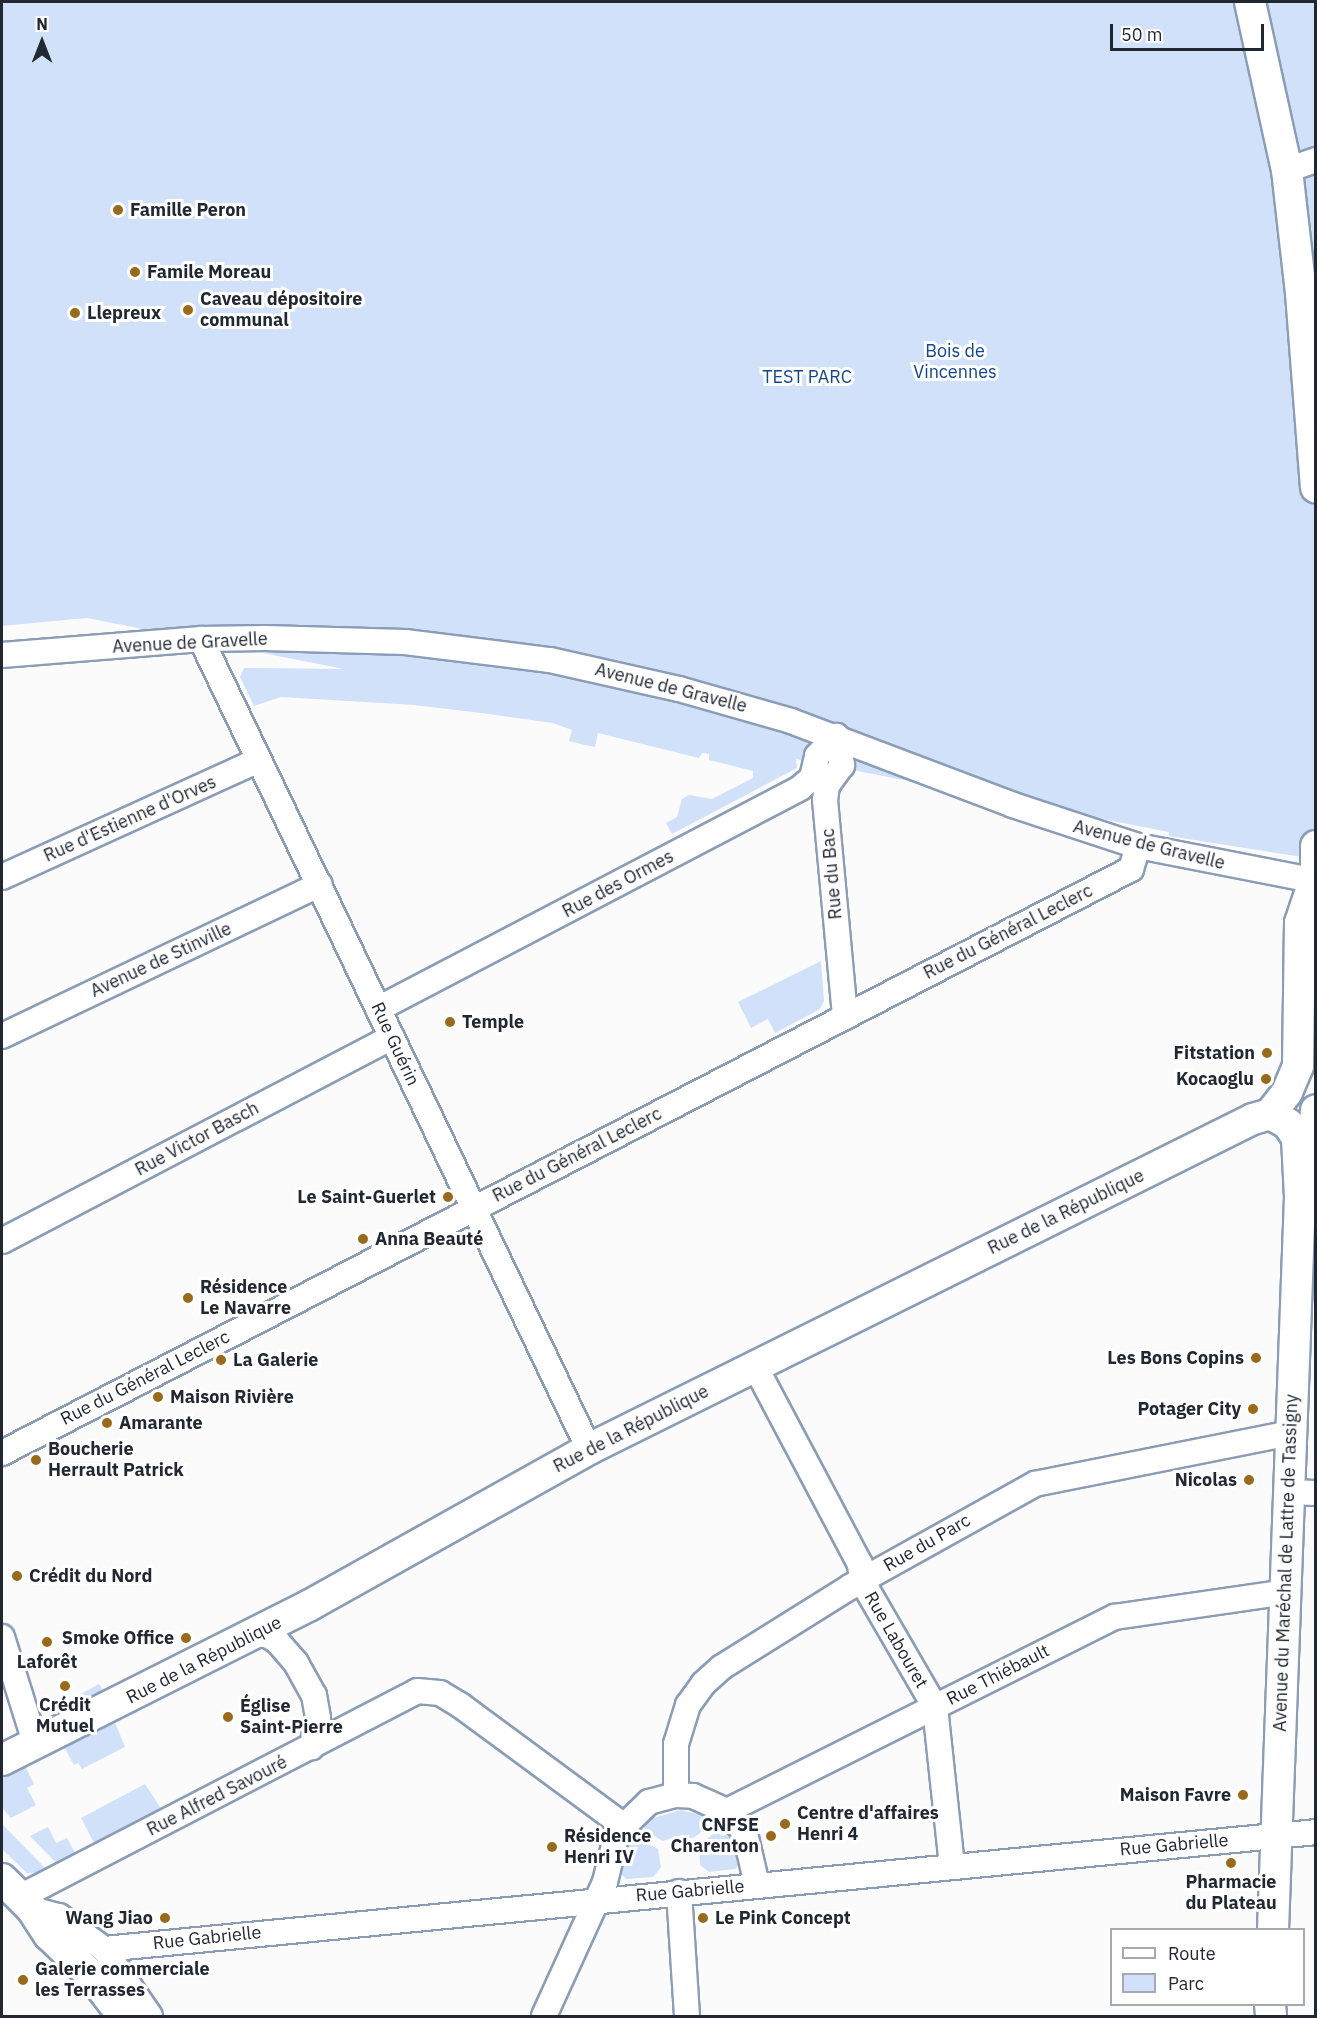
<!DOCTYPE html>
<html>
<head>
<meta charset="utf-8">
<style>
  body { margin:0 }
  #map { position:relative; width:1317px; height:2018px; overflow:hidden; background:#fbfbfb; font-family:"IBM Plex Sans",sans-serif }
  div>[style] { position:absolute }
  .green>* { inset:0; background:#d1e1f9 }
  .roads { filter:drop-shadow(2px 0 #8b9db6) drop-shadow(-2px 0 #8b9db6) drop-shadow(0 2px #8b9db6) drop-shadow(0 -2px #8b9db6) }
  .minor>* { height:24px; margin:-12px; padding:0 12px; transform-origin:12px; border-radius:12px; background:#fff }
  .major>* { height:30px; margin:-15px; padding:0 15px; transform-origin:15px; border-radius:15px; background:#fff }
  .dots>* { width:16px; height:16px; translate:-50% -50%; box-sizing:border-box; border:3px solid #fff; border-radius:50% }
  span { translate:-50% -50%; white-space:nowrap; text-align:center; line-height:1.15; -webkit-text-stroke:6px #fff; paint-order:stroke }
  .poi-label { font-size:18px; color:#212832; font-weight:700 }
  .left { translate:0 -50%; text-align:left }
  .right { translate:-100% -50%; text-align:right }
  .park-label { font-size:18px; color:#13478a }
  .street-label { font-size:18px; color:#212832 }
  .frame { position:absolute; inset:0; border:3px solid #212832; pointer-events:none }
  .legend { position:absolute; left:1110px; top:1928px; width:195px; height:78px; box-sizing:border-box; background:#fff; border:2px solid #a6a9ad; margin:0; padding:8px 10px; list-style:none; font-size:18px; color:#212832 }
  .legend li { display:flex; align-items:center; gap:12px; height:30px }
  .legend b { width:30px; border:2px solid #a6a9ad }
  .north { position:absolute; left:12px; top:12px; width:60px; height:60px; -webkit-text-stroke:4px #fff; paint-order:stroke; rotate:0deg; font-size:16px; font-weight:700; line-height:24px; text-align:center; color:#212832 }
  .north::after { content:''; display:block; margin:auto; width:21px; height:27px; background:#212832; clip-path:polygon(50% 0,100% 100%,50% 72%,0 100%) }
  .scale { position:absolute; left:1110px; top:24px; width:154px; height:27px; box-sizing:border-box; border:3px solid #212832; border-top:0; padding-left:8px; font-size:18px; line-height:21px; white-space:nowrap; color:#212832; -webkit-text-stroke:4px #fff; paint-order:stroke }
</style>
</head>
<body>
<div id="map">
  <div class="green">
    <div style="clip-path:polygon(2px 2px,1315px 2px,1315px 859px,1169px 836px,1169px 832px,796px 759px,797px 768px,672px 834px,666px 823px,677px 817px,682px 799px,689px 795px,712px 799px,753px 778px,753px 771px,709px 760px,709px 754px,702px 753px,699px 758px,598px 733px,595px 747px,585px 745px,569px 741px,572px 730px,553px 723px,481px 713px,414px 705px,281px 697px,254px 706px,240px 677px,244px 668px,344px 669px,87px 618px,2px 626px)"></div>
    <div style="clip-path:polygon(821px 961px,824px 1001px,820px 1009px,775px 1033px,768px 1019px,751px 1028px,738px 1002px)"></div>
    <div style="clip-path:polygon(99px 1684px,103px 1690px,69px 1708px,66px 1702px)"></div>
    <div style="clip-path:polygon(114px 1720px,125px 1747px,82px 1769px,78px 1763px,74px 1765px,64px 1747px)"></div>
    <div style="clip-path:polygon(25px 1766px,34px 1784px,27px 1788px,36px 1805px,11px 1818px,2px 1808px,2px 1778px)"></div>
    <div style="clip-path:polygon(145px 1784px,162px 1810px,95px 1845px,81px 1818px)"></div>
    <div style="clip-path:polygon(681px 1810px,709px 1817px,710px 1826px,693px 1838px,678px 1836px,663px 1841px,645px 1831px,644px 1823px,650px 1819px)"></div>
    <div style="clip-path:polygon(2px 1824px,49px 1872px,27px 1873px,2px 1849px)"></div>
    <div style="clip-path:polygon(48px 1827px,56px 1843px,67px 1838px,77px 1856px,59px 1866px,30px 1836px)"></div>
    <div style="clip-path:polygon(716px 1832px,723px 1836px,730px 1833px,735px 1839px,743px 1861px,735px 1869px,709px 1872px,700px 1865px,699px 1845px)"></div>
    <div style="clip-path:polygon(641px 1840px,658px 1849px,661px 1867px,653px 1877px,626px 1879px,619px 1872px,626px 1843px,635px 1844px)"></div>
  </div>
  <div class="roads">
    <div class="minor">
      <div style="left:1287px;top:170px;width:31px;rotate:-19deg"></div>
      <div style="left:201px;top:639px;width:898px;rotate:64.41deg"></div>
      <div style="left:2px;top:655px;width:200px;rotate:-4.6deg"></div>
      <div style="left:201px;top:639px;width:64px;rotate:-0.9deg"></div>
      <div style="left:265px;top:638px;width:140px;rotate:1.6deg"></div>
      <div style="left:405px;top:642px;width:146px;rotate:7.1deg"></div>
      <div style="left:550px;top:660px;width:132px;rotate:12.7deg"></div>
      <div style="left:679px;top:689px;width:116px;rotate:15.9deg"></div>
      <div style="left:791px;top:721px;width:237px;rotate:20.7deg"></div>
      <div style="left:1013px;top:805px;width:132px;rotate:18.2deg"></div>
      <div style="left:1138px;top:846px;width:181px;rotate:11.1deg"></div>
      <div style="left:836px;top:736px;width:30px;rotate:78deg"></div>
      <div style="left:842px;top:765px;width:26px;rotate:126deg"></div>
      <div style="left:827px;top:786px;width:14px;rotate:98deg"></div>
      <div style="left:825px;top:800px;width:218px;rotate:84.7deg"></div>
      <div style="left:2px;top:877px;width:282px;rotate:-24.5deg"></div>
      <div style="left:378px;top:1009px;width:476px;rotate:-27.6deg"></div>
      <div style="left:800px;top:788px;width:16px;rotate:-40deg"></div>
      <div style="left:812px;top:778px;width:23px;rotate:-77deg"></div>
      <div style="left:817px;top:756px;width:28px;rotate:-46deg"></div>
      <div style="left:2px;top:1036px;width:352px;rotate:-25.5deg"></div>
      <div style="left:2px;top:1241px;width:440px;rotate:-27.6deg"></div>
      <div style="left:755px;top:1366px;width:224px;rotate:62.1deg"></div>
      <div style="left:860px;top:1564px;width:17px;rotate:83deg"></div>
      <div style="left:862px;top:1581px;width:146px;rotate:59.9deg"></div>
      <div style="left:935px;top:1707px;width:160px;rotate:83.9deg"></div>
      <div style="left:2px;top:1453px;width:1271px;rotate:-27.35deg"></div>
      <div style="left:1131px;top:869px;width:24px;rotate:-73deg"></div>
      <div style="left:1288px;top:1492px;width:28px;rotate:2deg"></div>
      <div style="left:252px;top:1634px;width:15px;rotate:4deg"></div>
      <div style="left:267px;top:1635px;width:12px;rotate:31deg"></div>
      <div style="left:277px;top:1641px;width:29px;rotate:49deg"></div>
      <div style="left:296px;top:1663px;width:37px;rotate:61deg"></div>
      <div style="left:314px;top:1695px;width:23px;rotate:80deg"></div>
      <div style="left:318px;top:1718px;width:30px;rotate:102deg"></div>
      <div style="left:2px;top:1637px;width:110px;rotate:72.6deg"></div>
      <div style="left:676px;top:1795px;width:51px;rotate:-90deg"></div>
      <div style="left:676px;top:1744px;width:41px;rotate:-72.9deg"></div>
      <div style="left:688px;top:1705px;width:26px;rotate:-54deg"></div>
      <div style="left:703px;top:1684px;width:25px;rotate:-42deg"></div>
      <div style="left:722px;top:1667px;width:151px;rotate:-32deg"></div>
      <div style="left:850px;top:1587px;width:212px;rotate:-29.1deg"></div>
      <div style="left:1035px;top:1484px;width:260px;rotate:-11.3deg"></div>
      <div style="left:727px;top:1811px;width:434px;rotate:-26.6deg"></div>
      <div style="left:1115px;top:1617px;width:173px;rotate:-8.3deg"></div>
      <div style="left:679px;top:1892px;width:124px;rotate:86.3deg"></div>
      <div style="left:20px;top:1897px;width:447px;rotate:-27.4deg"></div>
      <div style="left:417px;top:1691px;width:23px;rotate:5deg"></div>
      <div style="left:440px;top:1693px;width:23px;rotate:31deg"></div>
      <div style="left:460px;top:1705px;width:202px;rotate:36.4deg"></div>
      <div style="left:32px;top:1909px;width:28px;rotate:15deg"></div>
      <div style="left:59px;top:1916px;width:56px;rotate:36.3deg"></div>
      <div style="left:104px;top:1949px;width:81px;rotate:55.5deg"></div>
      <div style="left:104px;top:1949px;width:1218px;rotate:-5.51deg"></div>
      <div style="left:544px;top:2016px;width:147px;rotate:-65.5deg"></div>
      <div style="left:605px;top:1882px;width:50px;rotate:-76.2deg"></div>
      <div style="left:617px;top:1833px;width:45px;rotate:-44.1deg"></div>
      <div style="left:649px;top:1802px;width:28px;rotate:-15deg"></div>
      <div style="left:676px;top:1795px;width:17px;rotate:3deg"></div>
      <div style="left:693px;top:1796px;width:37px;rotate:24deg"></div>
      <div style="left:727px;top:1811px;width:28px;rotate:51deg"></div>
      <div style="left:745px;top:1833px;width:53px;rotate:77deg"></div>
    </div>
    <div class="major">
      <div style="left:1250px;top:2px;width:172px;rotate:77.6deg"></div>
      <div style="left:1287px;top:170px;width:124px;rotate:83.5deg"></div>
      <div style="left:1301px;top:293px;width:195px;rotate:85.6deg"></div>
      <div style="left:1316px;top:846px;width:44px;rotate:90deg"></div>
      <div style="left:1270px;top:1114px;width:21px;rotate:29deg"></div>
      <div style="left:1288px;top:1124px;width:17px;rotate:57deg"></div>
      <div style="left:1297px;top:1138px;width:59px;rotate:87.1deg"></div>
      <div style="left:1300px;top:1197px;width:733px;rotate:92.11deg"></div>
      <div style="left:1270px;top:1114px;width:28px;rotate:-52deg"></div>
      <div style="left:1287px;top:1092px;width:28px;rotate:-67deg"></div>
      <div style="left:1298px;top:1066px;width:143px;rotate:-89.2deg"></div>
      <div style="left:1300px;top:923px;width:44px;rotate:-71.6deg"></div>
      <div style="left:1311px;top:1166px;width:56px;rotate:-84.9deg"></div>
      <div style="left:2px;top:1760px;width:345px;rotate:-26.7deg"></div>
      <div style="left:310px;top:1605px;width:320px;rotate:-29.2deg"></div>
      <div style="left:589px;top:1449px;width:741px;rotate:-26.43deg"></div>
      <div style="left:1253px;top:1119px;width:18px;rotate:-16deg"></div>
      <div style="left:2px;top:1879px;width:42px;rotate:45deg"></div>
      <div style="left:32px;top:1909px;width:31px;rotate:57deg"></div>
      <div style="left:49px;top:1935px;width:61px;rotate:43.7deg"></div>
      <div style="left:93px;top:1977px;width:49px;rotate:52.4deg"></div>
      <div style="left:1270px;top:2004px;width:12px;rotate:85deg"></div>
    </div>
  </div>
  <div class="dots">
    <div style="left:118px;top:210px;background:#996a1b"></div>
    <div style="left:135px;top:272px;background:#996a1b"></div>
    <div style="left:188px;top:310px;background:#996a1b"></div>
    <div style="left:75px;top:313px;background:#996a1b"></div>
    <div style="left:450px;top:1022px;background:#996a1b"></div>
    <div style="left:1267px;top:1053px;background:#996a1b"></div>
    <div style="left:1266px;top:1079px;background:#996a1b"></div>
    <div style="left:448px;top:1197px;background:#996a1b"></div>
    <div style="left:363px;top:1239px;background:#996a1b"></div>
    <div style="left:188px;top:1298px;background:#996a1b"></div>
    <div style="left:1256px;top:1358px;background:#996a1b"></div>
    <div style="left:221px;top:1360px;background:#996a1b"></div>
    <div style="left:158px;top:1397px;background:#996a1b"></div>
    <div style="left:1253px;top:1409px;background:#996a1b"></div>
    <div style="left:107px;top:1423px;background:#996a1b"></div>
    <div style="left:36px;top:1460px;background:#996a1b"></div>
    <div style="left:1249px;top:1480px;background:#996a1b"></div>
    <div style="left:17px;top:1576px;background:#996a1b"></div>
    <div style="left:186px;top:1638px;background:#996a1b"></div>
    <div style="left:47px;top:1642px;background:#996a1b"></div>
    <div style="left:65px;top:1686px;background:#996a1b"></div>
    <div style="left:228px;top:1717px;background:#996a1b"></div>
    <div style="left:1243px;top:1795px;background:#996a1b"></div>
    <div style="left:785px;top:1824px;background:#996a1b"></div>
    <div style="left:771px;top:1836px;background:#996a1b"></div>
    <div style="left:552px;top:1847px;background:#996a1b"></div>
    <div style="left:1231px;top:1863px;background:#996a1b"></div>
    <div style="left:165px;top:1918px;background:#996a1b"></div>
    <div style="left:703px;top:1918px;background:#996a1b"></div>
    <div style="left:23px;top:1980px;background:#996a1b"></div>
  </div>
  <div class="poi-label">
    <span class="left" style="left:130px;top:210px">Famille Peron</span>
    <span class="left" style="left:147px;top:272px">Famile Moreau</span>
    <span class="left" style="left:200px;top:310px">Caveau dépositoire<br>communal</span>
    <span class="left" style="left:87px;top:313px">Llepreux</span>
    <span class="left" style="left:462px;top:1022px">Temple</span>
    <span class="right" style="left:1255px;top:1053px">Fitstation</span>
    <span class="right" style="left:1254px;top:1079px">Kocaoglu</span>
    <span class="right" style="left:436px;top:1197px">Le Saint-Guerlet</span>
    <span class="left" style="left:375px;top:1239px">Anna Beauté</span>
    <span class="left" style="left:200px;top:1298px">Résidence<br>Le Navarre</span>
    <span class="right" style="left:1244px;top:1358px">Les Bons Copins</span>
    <span class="left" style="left:233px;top:1360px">La Galerie</span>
    <span class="left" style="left:170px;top:1397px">Maison Rivière</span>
    <span class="right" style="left:1241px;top:1409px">Potager City</span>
    <span class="left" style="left:119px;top:1423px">Amarante</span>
    <span class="left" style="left:48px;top:1460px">Boucherie<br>Herrault Patrick</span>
    <span class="right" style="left:1237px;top:1480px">Nicolas</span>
    <span class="left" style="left:29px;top:1576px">Crédit du Nord</span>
    <span class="right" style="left:174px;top:1638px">Smoke Office</span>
    <span style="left:47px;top:1662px">Laforêt</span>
    <span style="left:65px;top:1716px">Crédit<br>Mutuel</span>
    <span class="left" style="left:240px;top:1717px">Église<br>Saint-Pierre</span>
    <span class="right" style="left:1231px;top:1795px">Maison Favre</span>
    <span class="left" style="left:797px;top:1824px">Centre d'affaires<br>Henri 4</span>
    <span class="right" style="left:759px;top:1836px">CNFSE<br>Charenton</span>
    <span class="left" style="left:564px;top:1847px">Résidence<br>Henri IV</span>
    <span style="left:1231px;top:1893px">Pharmacie<br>du Plateau</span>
    <span class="right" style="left:153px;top:1918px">Wang Jiao</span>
    <span class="left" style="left:715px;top:1918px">Le Pink Concept</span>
    <span class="left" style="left:35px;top:1980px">Galerie commerciale<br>les Terrasses</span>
  </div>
  <div class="park-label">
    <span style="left:955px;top:362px">Bois de<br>Vincennes</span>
    <span style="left:807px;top:377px">TEST PARC</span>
  </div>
  <div class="street-label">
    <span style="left:190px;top:643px;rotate:-3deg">Avenue de Gravelle</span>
    <span style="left:671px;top:688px;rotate:14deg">Avenue de Gravelle</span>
    <span style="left:130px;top:819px;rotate:-24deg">Rue d'Estienne d'Orves</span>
    <span style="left:1149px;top:845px;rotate:14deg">Avenue de Gravelle</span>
    <span style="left:832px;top:874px;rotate:-95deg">Rue du Bac</span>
    <span style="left:618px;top:884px;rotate:-28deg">Rue des Ormes</span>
    <span style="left:1008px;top:932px;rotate:-27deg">Rue du Général Leclerc</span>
    <span style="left:161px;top:960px;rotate:-25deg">Avenue de Stinville</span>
    <span style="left:395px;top:1044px;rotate:65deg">Rue Guérin</span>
    <span style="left:197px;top:1139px;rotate:-28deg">Rue Victor Basch</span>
    <span style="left:577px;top:1155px;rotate:-27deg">Rue du Général Leclerc</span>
    <span style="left:1066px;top:1212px;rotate:-26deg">Rue de la République</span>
    <span style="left:145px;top:1378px;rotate:-27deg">Rue du Général Leclerc</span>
    <span style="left:631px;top:1429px;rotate:-27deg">Rue de la République</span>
    <span style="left:927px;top:1543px;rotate:-30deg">Rue du Parc</span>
    <span style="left:1286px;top:1563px;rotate:-88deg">Avenue du Maréchal de Lattre de Tassigny</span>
    <span style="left:896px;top:1640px;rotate:60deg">Rue Labouret</span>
    <span style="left:204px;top:1660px;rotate:-27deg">Rue de la République</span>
    <span style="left:998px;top:1675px;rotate:-27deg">Rue Thiébault</span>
    <span style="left:217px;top:1796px;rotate:-27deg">Rue Alfred Savouré</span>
    <span style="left:1174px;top:1845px;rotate:-5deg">Rue Gabrielle</span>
    <span style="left:690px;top:1891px;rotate:-5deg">Rue Gabrielle</span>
    <span style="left:207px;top:1938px;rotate:-6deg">Rue Gabrielle</span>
  </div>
  <div class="frame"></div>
  <ul class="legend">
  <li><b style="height:8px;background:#fff"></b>Route</li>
  <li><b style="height:16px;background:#d1e1f9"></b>Parc</li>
  </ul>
  <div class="north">N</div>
  <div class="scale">50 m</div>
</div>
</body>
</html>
